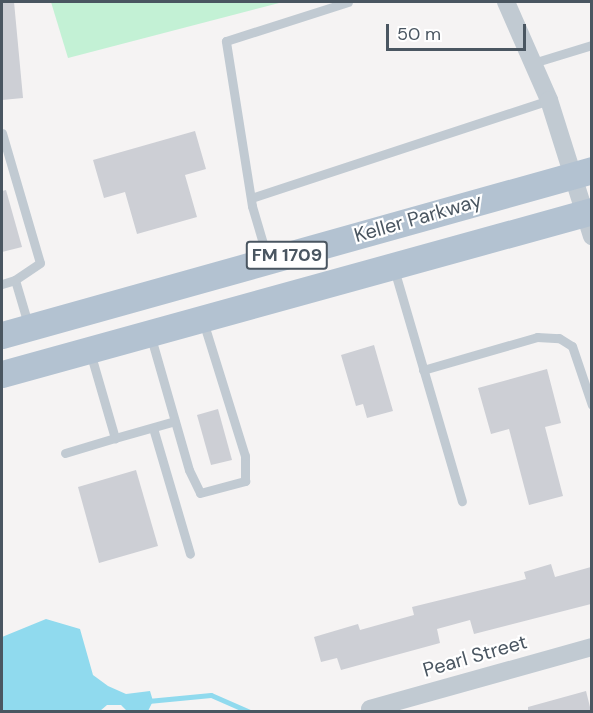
<!DOCTYPE html>
<html>
<head>
<meta charset="utf-8">
<style>
  body { margin:0 }
  #map { position:relative; width:593px; height:713px; overflow:hidden; background:#f5f3f3; font-family:"DM Sans",sans-serif }
  div>[style] { position:absolute }
  .green>* { inset:0; background:#c3f1d5 }
  .water>* { inset:0; background:#90daee }
  .stream>* { height:5px; margin:-2.5px; padding:0 2.5px; transform-origin:2.5px; border-radius:2.5px; background:#90daee }
  .building>* { inset:0; background:#cdcfd5 }
  .lane>* { height:9px; margin:-4.5px; padding:0 4.5px; transform-origin:4.5px; border-radius:4.5px; background:#c1cad2 }
  .street>* { height:18px; margin:-9px; padding:0 9px; transform-origin:9px; border-radius:9px; background:#c1cad2 }
  .primary>* { height:27px; margin:-13.5px; padding:0 13.5px; transform-origin:13.5px; border-radius:13.5px; background:#b3c2d1 }
  span { translate:-50% -50%; white-space:nowrap; text-align:center; line-height:1.15; -webkit-text-stroke:4.5px #fff; paint-order:stroke }
  .shield-label span { padding:2px 4px; background:#fff; border:2px solid; border-radius:4px; -webkit-text-stroke-width:0 }
  .shield-label { font-size:18px; color:#4a5661; font-weight:700 }
  .street-label { font-size:20px; color:#4a5661 }
  .frame { position:absolute; inset:0; border:3px solid #4a5661; pointer-events:none }
  .scale { position:absolute; left:386px; top:24px; width:140px; height:27px; box-sizing:border-box; border:3px solid #4a5661; border-top:0; padding-left:8px; font-size:18px; line-height:21px; white-space:nowrap; color:#4a5661; -webkit-text-stroke:4px #fff; paint-order:stroke }
</style>
</head>
<body>
<div id="map">
  <div class="green">
    <div style="clip-path:polygon(51px 2px,283px 2px,68px 58px)"></div>
  </div>
  <div class="water">
    <div style="clip-path:polygon(46px 619px,80px 629px,93px 675px,108px 686px,126px 694px,150px 691px,153px 701px,148px 711px,127px 711px,121px 705px,107px 705px,100px 711px,2px 711px,2px 637px)"></div>
  </div>
  <div class="stream">
    <div style="left:148px;top:701px;width:63px;rotate:-5.4deg"></div>
    <div style="left:211px;top:695px;width:43px;rotate:23.6deg"></div>
  </div>
  <div class="building">
    <div style="clip-path:polygon(2px 2px,14px 2px,23px 98px,2px 100px)"></div>
    <div style="clip-path:polygon(195px 131px,206px 169px,185px 175px,197px 217px,137px 234px,125px 192px,104px 198px,93px 160px)"></div>
    <div style="clip-path:polygon(6px 190px,22px 247px,2px 252px,2px 191px)"></div>
    <div style="clip-path:polygon(374px 345px,393px 411px,367px 418px,363px 404px,356px 406px,341px 355px)"></div>
    <div style="clip-path:polygon(547px 369px,561px 423px,545px 427px,563px 496px,529px 505px,509px 429px,491px 434px,478px 388px)"></div>
    <div style="clip-path:polygon(218px 409px,232px 460px,211px 465px,197px 415px)"></div>
    <div style="clip-path:polygon(136px 470px,158px 546px,99px 563px,78px 487px)"></div>
    <div style="clip-path:polygon(551px 564px,555px 577px,591px 567px,591px 604px,474px 634px,470px 620px,437px 629px,440px 643px,341px 670px,337px 658px,321px 662px,314px 637px,358px 624px,360px 630px,414px 615px,412px 607px,526px 579px,524px 572px)"></div>
    <div style="clip-path:polygon(586px 691px,591px 711px,528px 711px,528px 707px)"></div>
  </div>
  <div class="lane">
    <div style="left:533px;top:63px;width:62px;rotate:-17deg"></div>
    <div style="left:2px;top:133px;width:135px;rotate:73.7deg"></div>
    <div style="left:40px;top:263px;width:30px;rotate:146deg"></div>
    <div style="left:15px;top:280px;width:46px;rotate:73.5deg"></div>
    <div style="left:251px;top:198px;width:314px;rotate:-18.2deg"></div>
    <div style="left:267px;top:257px;width:53px;rotate:-106.4deg"></div>
    <div style="left:252px;top:206px;width:167px;rotate:-99deg"></div>
    <div style="left:226px;top:41px;width:128px;rotate:-17.7deg"></div>
    <div style="left:394px;top:269px;width:242px;rotate:73.7deg"></div>
    <div style="left:2px;top:284px;width:14px;rotate:-17deg"></div>
    <div style="left:150px;top:334px;width:141px;rotate:74deg"></div>
    <div style="left:189px;top:470px;width:25px;rotate:64deg"></div>
    <div style="left:200px;top:493px;width:47px;rotate:-14.9deg"></div>
    <div style="left:245px;top:481px;width:25px;rotate:-90deg"></div>
    <div style="left:245px;top:456px;width:141px;rotate:-107.3deg"></div>
    <div style="left:90px;top:352px;width:90px;rotate:73.8deg"></div>
    <div style="left:115px;top:438px;width:62px;rotate:-15.8deg"></div>
    <div style="left:423px;top:370px;width:119px;rotate:-16.1deg"></div>
    <div style="left:537px;top:337px;width:22px;rotate:3deg"></div>
    <div style="left:559px;top:338px;width:15px;rotate:32deg"></div>
    <div style="left:572px;top:346px;width:62px;rotate:71.3deg"></div>
    <div style="left:153px;top:428px;width:131px;rotate:73.6deg"></div>
    <div style="left:65px;top:453px;width:52px;rotate:-16.7deg"></div>
  </div>
  <div class="street">
    <div style="left:506px;top:2px;width:107px;rotate:66.3deg"></div>
    <div style="left:549px;top:100px;width:143px;rotate:72.5deg"></div>
    <div style="left:370px;top:709px;width:230px;rotate:-15.6deg"></div>
  </div>
  <div class="primary">
    <div style="left:2px;top:335px;width:613px;rotate:-15.62deg"></div>
    <div style="left:2px;top:374px;width:612px;rotate:-15.44deg"></div>
  </div>
  <div class="shield-label">
    <span style="left:287px;top:255px">FM 1709</span>
  </div>
  <div class="street-label">
    <span style="left:418px;top:218px;rotate:-16deg">Keller Parkway</span>
    <span style="left:475px;top:656px;rotate:-16deg">Pearl Street</span>
  </div>
  <div class="frame"></div>
  <div class="scale">50 m</div>
</div>
</body>
</html>
